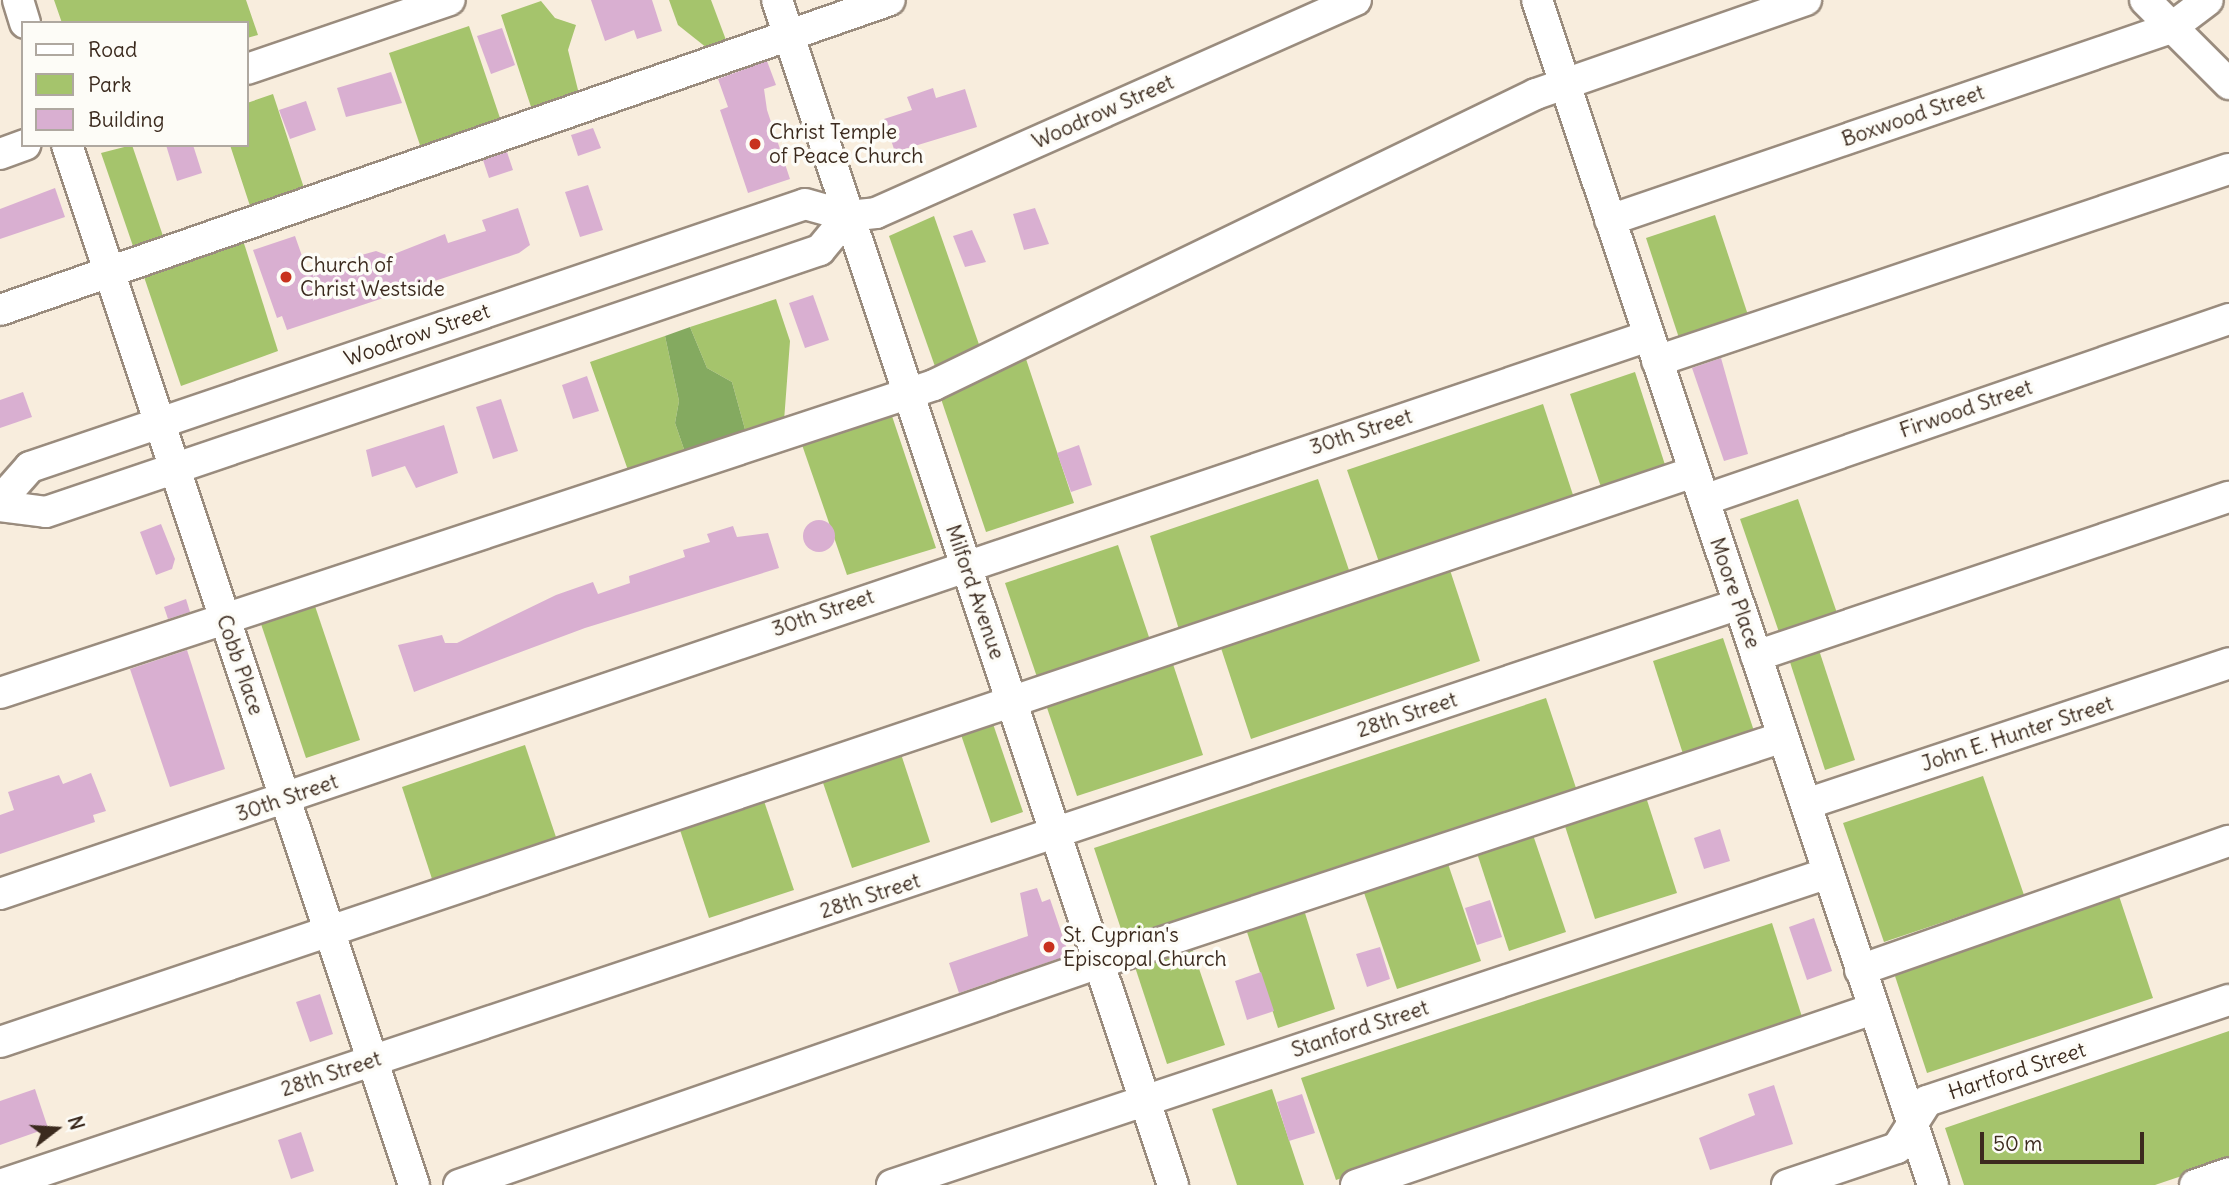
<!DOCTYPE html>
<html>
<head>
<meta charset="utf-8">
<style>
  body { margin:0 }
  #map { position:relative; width:2229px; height:1185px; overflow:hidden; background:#f8eddd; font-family:Delius,sans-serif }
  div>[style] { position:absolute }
  .green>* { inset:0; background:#a5c46c }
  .forest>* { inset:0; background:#84aa60 }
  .building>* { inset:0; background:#d9afd1 }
  .round { border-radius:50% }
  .roads { filter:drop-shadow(2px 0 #9a8c7e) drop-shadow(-2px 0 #9a8c7e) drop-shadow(0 2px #9a8c7e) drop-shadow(0 -2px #9a8c7e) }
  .minor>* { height:30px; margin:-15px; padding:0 15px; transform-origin:15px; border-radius:15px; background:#fff }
  .dots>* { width:19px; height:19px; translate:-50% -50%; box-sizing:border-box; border:4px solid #fdfcf7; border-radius:50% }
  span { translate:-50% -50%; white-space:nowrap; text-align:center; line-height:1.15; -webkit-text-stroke:7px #fdfcf7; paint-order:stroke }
  .street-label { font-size:21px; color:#3b2a1e }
  .poi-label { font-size:21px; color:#3b2a1e }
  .left { translate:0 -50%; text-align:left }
  .legend { position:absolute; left:21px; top:21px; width:228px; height:126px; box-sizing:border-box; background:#fdfcf7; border:2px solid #afa8a0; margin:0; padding:9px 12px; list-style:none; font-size:21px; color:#3b2a1e }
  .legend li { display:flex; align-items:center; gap:14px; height:35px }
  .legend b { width:35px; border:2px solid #afa8a0 }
  .north { position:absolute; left:21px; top:1094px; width:70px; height:70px; -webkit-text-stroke:5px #fdfcf7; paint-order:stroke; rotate:73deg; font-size:19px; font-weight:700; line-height:28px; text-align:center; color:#3b2a1e }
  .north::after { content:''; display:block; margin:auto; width:24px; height:32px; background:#3b2a1e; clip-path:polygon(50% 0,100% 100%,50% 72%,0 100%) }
  .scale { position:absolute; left:1980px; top:1132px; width:164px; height:32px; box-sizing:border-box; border:4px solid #3b2a1e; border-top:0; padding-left:9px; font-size:21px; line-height:24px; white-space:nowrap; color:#3b2a1e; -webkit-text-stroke:5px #fdfcf7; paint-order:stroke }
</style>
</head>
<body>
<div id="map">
  <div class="green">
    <div style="clip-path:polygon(54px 0,246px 0,258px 35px,247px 38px,247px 23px,62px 23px)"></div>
    <div style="clip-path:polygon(669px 0,711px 0,726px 40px,707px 48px,678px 25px)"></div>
    <div style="clip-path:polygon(541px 1px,555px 18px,576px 25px,568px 50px,580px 98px,533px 113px,501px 15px)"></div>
    <div style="clip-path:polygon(469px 26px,502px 124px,422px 151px,389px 53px)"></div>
    <div style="clip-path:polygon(273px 94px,304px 188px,250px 206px,230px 145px,247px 145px,247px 103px)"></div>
    <div style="clip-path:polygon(132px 145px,163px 236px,133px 246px,101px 153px)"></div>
    <div style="clip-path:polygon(1715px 215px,1748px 315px,1679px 338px,1646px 238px)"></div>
    <div style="clip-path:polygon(934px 216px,982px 353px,938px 375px,889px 236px)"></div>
    <div style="clip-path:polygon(242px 237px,278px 351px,181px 386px,142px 271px)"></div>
    <div style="clip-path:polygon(776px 299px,790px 341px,784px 421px,746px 433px,732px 382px,707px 368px,690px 327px)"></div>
    <div style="clip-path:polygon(665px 336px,679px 401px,675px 423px,687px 458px,630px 476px,590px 362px)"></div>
    <div style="clip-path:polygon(1023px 350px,1074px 503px,986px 532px,938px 390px)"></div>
    <div style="clip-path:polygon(1635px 372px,1667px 471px,1603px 493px,1570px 394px)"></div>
    <div style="clip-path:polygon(1543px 404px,1575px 501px,1380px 565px,1347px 470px)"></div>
    <div style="clip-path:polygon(889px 407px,936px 548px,847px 575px,800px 439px)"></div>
    <div style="clip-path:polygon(1318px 479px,1351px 576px,1181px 636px,1150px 536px)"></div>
    <div style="clip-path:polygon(1798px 499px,1838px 616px,1780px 635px,1740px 519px)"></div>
    <div style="clip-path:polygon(1118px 545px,1152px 646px,1039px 683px,1005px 583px)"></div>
    <div style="clip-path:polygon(1447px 561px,1480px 661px,1251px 739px,1218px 639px)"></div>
    <div style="clip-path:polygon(315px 606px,360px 740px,306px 758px,261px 624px)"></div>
    <div style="clip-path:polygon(1723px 638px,1755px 734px,1684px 757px,1653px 661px)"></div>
    <div style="clip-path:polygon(1818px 647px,1855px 760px,1825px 770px,1788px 656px)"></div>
    <div style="clip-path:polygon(1170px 655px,1203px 755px,1077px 796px,1043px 696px)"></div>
    <div style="clip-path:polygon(1546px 698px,1580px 800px,1128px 950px,1094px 848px)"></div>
    <div style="clip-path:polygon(990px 715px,1023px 812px,991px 823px,958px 726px)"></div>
    <div style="clip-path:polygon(525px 745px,558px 843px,434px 885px,402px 787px)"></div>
    <div style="clip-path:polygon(898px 745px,930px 842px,852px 868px,819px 771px)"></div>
    <div style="clip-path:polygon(1983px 776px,2024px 895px,1884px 942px,1843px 823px)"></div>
    <div style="clip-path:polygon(761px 792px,794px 890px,709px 918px,677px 821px)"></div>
    <div style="clip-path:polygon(1645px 794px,1677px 893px,1595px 919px,1563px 820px)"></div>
    <div style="clip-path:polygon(1530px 826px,1566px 932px,1509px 951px,1474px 844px)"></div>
    <div style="clip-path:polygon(1445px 855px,1481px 961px,1397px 989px,1361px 884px)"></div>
    <div style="clip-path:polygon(2118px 893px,2153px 998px,1927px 1073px,1892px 967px)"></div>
    <div style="clip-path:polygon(1305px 913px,1335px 1009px,1278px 1028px,1247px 932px)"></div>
    <div style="clip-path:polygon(1772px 923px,1804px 1023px,1336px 1180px,1301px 1078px)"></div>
    <div style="clip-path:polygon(1192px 948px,1225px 1045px,1167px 1064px,1135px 967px)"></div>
    <div style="clip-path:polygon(2229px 1031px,2229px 1160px,2155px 1185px,1964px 1185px,1945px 1128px)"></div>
    <div style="clip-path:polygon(1272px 1089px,1304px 1185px,1237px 1185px,1212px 1109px)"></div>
  </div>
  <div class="forest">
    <div style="clip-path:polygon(690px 327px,707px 368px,732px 382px,746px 433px,687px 458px,675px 423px,679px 401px,665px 336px)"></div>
  </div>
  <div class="building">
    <div style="clip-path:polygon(591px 0,652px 0,662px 31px,637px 39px,634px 30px,605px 41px)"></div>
    <div style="clip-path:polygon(502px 28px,515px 65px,491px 74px,477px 36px)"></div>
    <div style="clip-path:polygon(767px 61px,776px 85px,764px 89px,767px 110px,790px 179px,748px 193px,720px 110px,728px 107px,718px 79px)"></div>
    <div style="clip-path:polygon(391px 72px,402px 103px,346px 117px,337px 88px)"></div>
    <div style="clip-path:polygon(933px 88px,936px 98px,965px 89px,977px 127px,895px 152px,884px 119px,912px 110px,907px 97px)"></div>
    <div style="clip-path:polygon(306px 101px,316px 130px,290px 139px,279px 110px)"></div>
    <div style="clip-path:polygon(593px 128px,601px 148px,578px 156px,571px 135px)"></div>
    <div style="clip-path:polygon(166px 145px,193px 145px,202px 173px,177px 181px)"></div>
    <div style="clip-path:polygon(507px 152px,513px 170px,489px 178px,483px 160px)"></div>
    <div style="clip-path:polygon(588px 185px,603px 230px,580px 237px,565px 192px)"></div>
    <div style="clip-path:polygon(55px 188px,65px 217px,0 239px,0 209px)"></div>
    <div style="clip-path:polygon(518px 208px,530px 245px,519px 253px,287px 330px,282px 316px,277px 318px,253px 250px,295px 236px,307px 270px,376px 251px,389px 256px,445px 234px,448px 243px,486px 231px,482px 220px)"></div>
    <div style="clip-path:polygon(1035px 208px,1049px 244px,1024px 250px,1013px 214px)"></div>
    <div style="clip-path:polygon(972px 230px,986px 262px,965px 267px,953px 236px)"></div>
    <div style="clip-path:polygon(813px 295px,829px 340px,805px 348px,789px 303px)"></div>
    <div style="clip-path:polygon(1721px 358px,1748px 454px,1724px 461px,1692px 368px)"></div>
    <div style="clip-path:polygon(587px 376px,599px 411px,573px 419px,562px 385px)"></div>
    <div style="clip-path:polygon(23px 392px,32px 417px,0 428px,0 400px)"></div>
    <div style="clip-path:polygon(501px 399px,518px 451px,493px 459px,476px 407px)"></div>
    <div style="clip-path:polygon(444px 425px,458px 473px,416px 488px,405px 466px,372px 477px,366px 450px)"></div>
    <div style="clip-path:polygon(1079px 445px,1092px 485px,1071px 492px,1057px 453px)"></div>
    <div class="round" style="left:803px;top:520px;width:32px;height:32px"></div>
    <div style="clip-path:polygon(161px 524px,175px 559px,172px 569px,156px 575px,140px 532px)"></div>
    <div style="clip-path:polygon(733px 526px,737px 537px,768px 533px,779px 568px,585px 628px,414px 692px,398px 645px,442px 635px,445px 643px,457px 643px,556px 595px,593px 582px,598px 594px,630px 583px,629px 576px,685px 557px,683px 550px,710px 542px,707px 534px)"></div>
    <div style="clip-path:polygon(186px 599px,190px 612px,168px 619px,164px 607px)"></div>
    <div style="clip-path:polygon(187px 650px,225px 769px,170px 787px,130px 669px)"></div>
    <div style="clip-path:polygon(91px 773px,106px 811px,93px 815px,95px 822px,0 854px,0 815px,14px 810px,8px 792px,59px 775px,63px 784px)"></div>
    <div style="clip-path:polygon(1720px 829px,1730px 861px,1704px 869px,1694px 838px)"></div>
    <div style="clip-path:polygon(1037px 888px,1042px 902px,1050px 899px,1069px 955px,959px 993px,949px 963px,1028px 936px,1020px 893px)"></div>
    <div style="clip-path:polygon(1490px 900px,1502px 937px,1477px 945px,1465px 908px)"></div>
    <div style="clip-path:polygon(1814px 918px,1832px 971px,1807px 980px,1789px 927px)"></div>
    <div style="clip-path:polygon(1380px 947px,1390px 979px,1367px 987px,1356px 954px)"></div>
    <div style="clip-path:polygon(1261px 972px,1274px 1011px,1247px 1020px,1235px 981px)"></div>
    <div style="clip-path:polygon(320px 994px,333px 1034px,310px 1042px,296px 1002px)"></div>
    <div style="clip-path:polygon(1774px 1085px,1793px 1144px,1710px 1170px,1699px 1138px,1755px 1115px,1748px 1094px)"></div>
    <div style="clip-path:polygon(35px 1089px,48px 1128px,0 1145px,0 1101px)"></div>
    <div style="clip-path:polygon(1302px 1094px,1315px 1133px,1289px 1141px,1277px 1102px)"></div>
    <div style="clip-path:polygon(301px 1132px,314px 1171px,291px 1179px,278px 1140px)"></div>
  </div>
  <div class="roads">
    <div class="minor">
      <div style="left:18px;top:0;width:24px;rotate:73deg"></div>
      <div style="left:777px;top:0;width:1249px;rotate:71.52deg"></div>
      <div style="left:1537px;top:0;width:1249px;rotate:71.52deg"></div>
      <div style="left:2145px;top:0;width:119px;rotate:45deg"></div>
      <div style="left:247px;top:69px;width:214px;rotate:-18.8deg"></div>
      <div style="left:67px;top:145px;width:1096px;rotate:71.55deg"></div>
      <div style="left:0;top:154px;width:27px;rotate:-20deg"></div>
      <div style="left:1610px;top:220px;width:593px;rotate:-18.89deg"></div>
      <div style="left:2171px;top:28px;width:46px;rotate:-37.1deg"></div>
      <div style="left:0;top:310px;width:942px;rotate:-19.2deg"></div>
      <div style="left:1657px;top:361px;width:603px;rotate:-18.56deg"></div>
      <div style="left:1704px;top:500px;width:555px;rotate:-19.02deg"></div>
      <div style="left:0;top:501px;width:45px;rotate:-48.6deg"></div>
      <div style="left:30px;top:467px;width:818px;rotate:-18.74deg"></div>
      <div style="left:805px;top:204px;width:45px;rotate:15.6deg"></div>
      <div style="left:848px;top:216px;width:28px;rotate:-6deg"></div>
      <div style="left:876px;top:213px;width:525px;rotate:-23.93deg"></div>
      <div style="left:0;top:506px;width:46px;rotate:7.4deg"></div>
      <div style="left:46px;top:512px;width:817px;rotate:-18.7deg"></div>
      <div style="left:820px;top:250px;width:44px;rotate:-50.5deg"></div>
      <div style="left:1756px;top:656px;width:499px;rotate:-18.6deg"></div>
      <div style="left:0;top:693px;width:983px;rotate:-18.25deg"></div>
      <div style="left:934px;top:385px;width:669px;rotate:-25.8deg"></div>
      <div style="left:1536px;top:94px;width:286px;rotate:-19.2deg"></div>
      <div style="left:1806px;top:804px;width:446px;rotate:-18.4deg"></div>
      <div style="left:0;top:894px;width:1741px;rotate:-18.7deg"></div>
      <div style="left:1860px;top:970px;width:391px;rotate:-19.3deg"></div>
      <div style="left:0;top:1042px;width:1787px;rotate:-18.6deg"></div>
      <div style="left:0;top:1185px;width:1833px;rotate:-18.47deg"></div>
      <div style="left:459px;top:1185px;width:677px;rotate:-19.13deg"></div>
      <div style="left:1099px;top:963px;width:720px;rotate:-18.28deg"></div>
      <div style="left:892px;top:1185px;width:987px;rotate:-18.43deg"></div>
      <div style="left:1356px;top:1185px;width:546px;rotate:-18.8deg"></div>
      <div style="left:1787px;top:1185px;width:116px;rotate:-18.6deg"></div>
      <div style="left:1897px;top:1148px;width:56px;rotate:-57.4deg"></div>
      <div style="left:1927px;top:1101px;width:318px;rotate:-18.5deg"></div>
      <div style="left:2195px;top:1185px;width:36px;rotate:-19deg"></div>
    </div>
  </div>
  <div class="dots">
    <div style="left:755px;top:144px;background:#c8321e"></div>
    <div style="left:286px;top:277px;background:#c8321e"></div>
    <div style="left:1049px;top:947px;background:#c8321e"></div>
  </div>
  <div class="street-label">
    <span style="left:1103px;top:112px;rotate:-24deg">Woodrow Street</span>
    <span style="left:1913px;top:116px;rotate:-19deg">Boxwood Street</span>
    <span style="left:417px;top:335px;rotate:-19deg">Woodrow Street</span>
    <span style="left:1966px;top:409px;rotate:-19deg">Firwood Street</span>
    <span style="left:1361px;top:432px;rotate:-18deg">30th Street</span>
    <span style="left:975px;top:592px;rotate:71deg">Milford Avenue</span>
    <span style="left:1735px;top:593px;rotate:71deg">Moore Place</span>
    <span style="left:823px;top:613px;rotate:-19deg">30th Street</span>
    <span style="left:240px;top:665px;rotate:71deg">Cobb Place</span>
    <span style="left:1407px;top:715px;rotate:-18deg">28th Street</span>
    <span style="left:2017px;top:734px;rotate:-18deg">John E. Hunter Street</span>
    <span style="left:287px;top:798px;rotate:-19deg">30th Street</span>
    <span style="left:870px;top:896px;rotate:-18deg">28th Street</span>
    <span style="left:1360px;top:1029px;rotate:-18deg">Stanford Street</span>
    <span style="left:2017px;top:1071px;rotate:-18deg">Hartford Street</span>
    <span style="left:331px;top:1074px;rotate:-18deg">28th Street</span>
  </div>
  <div class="poi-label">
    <span class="left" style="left:769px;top:144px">Christ Temple<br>of Peace Church</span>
    <span class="left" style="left:300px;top:277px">Church of<br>Christ Westside</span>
    <span class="left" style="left:1063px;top:947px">St. Cyprian's<br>Episcopal Church</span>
  </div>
  <ul class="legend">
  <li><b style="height:9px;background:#fff"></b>Road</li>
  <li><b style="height:19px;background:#a5c46c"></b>Park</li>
  <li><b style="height:19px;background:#d9afd1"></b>Building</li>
  </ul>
  <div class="north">N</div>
  <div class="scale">50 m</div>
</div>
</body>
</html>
